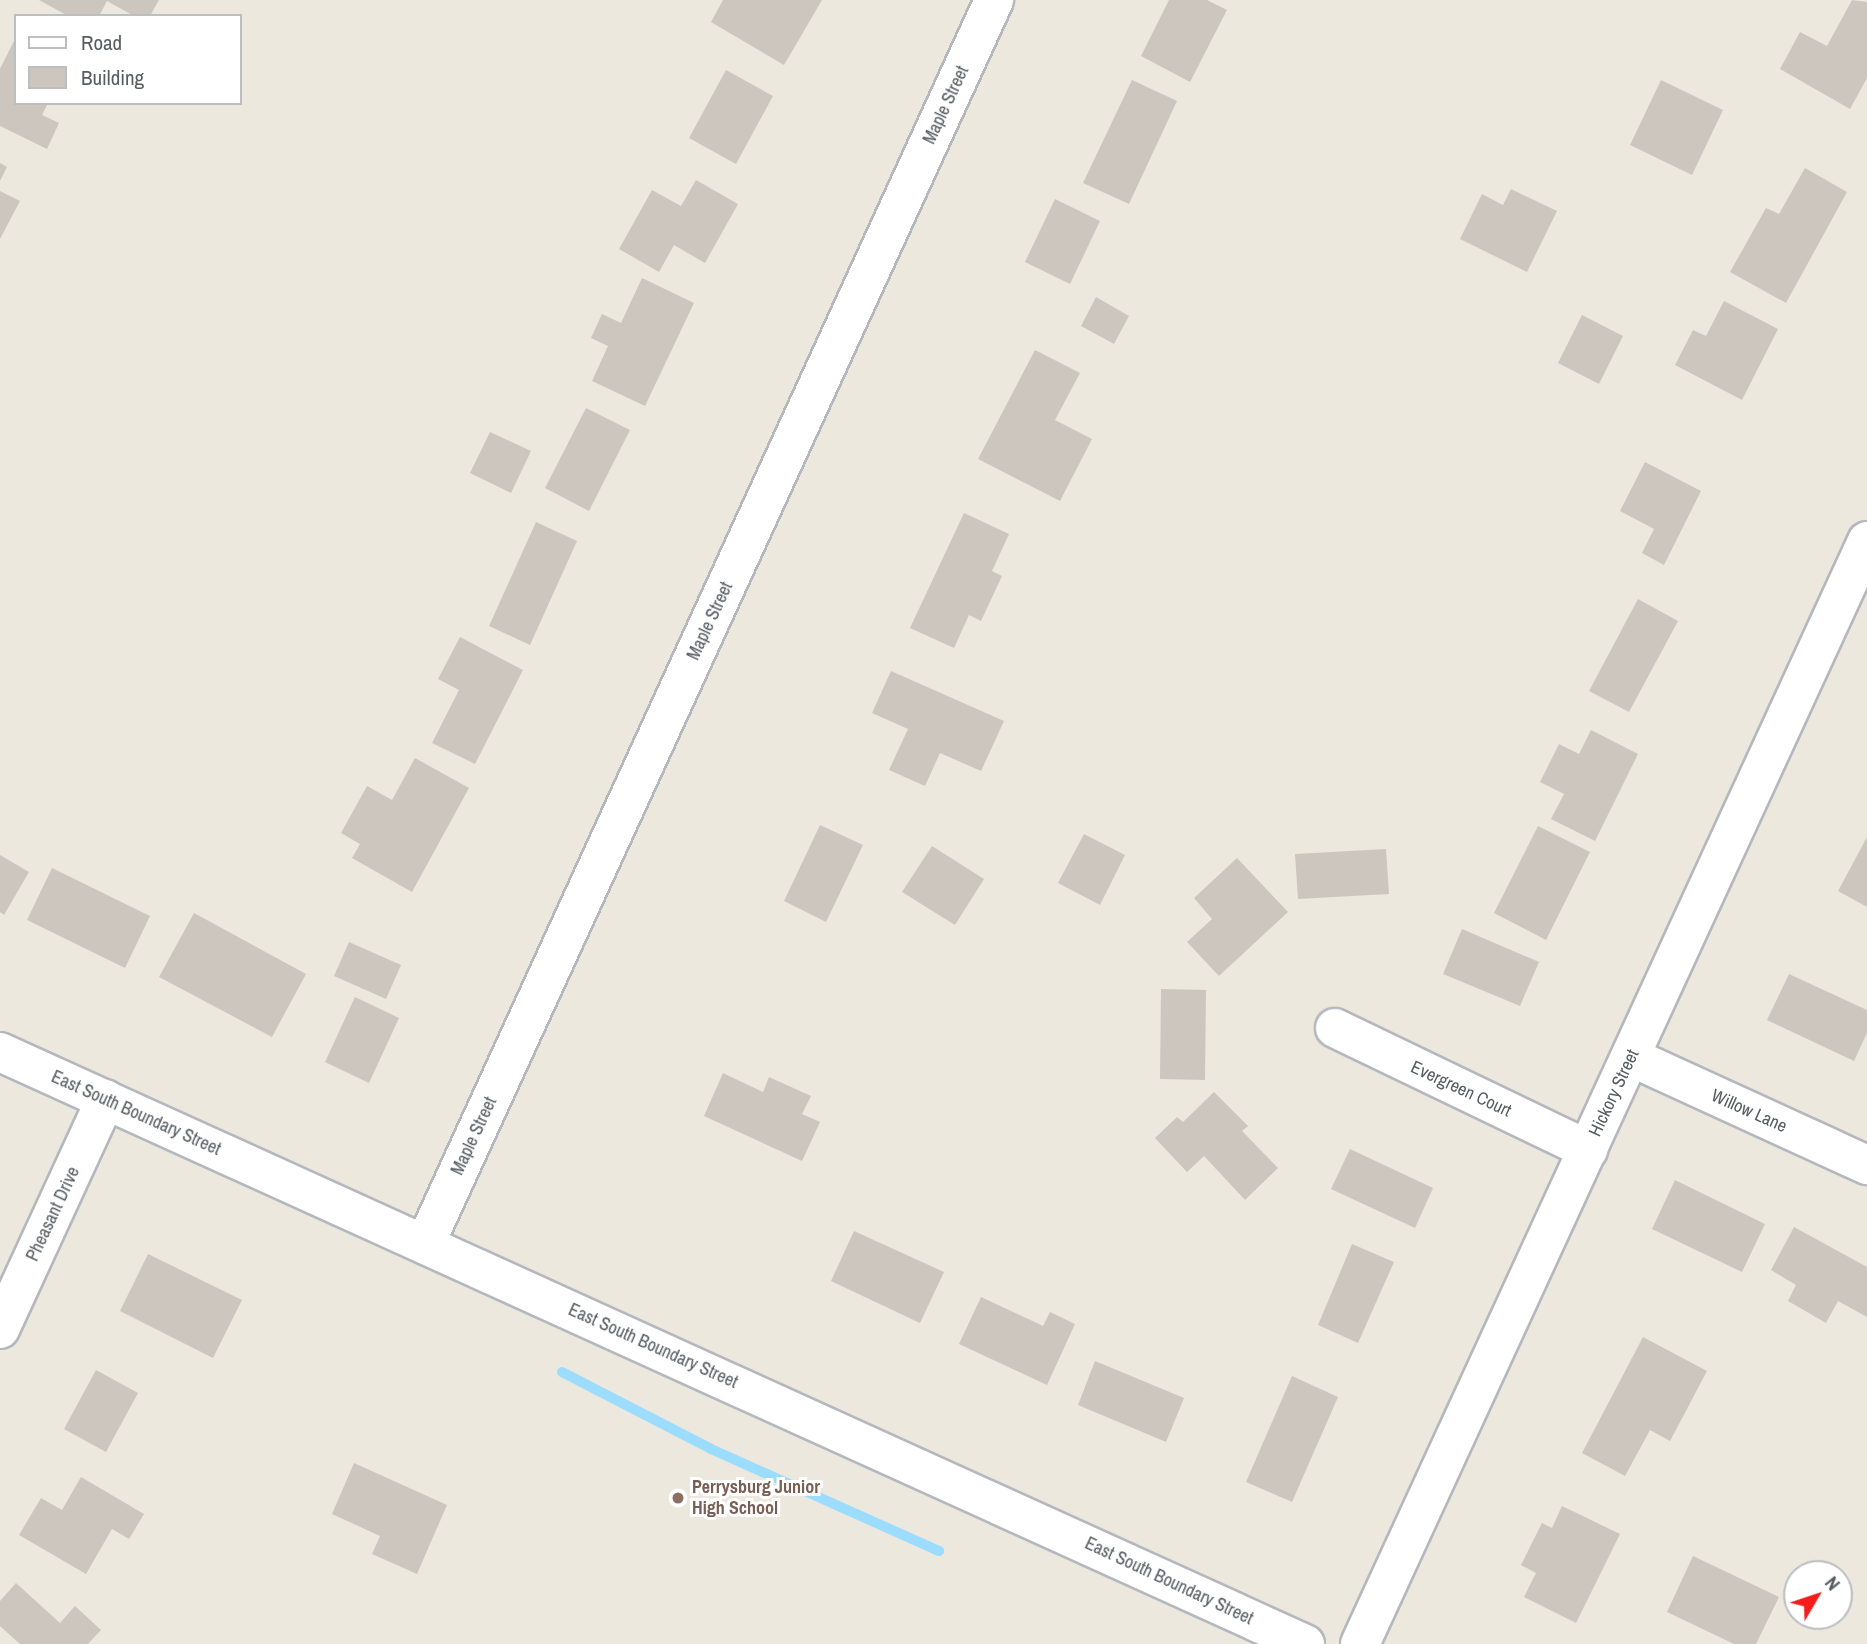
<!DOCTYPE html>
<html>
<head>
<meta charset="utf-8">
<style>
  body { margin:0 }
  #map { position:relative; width:1867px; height:1644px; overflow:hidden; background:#ece8de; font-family:"Archivo Narrow",sans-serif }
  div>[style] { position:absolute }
  .stream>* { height:10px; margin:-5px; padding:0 5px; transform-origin:5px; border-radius:5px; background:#9bdcff }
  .building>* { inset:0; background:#ccc6bf }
  .roads { filter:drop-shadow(2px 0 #b4b8bd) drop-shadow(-2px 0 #b4b8bd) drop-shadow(0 2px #b4b8bd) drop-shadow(0 -2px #b4b8bd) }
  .minor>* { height:38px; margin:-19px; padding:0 19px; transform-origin:19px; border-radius:19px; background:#fff }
  .tertiary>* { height:38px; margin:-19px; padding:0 19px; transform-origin:19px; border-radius:19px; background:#fff }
  .dots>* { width:19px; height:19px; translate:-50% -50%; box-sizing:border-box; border:4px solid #fff; border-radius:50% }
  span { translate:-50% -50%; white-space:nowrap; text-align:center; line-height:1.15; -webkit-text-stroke:6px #fff; paint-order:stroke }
  .street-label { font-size:18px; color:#575c61 }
  .education-label { font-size:18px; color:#785e54; font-weight:700 }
  .left { translate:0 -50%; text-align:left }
  .legend { position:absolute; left:14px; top:14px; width:228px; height:91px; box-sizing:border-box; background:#fff; border:2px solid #bcbec0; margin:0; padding:9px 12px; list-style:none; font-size:21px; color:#575c61 }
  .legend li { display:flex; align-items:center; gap:14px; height:35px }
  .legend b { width:35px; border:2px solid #bcbec0 }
  .north { position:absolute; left:1783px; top:1560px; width:70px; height:70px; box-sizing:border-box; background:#fff; border:2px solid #bcbec0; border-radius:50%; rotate:51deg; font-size:19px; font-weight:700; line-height:28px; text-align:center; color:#575c61 }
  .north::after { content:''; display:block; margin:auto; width:24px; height:32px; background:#f41c1d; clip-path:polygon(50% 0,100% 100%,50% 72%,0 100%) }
</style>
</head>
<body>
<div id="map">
  <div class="stream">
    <div style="left:562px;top:1372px;width:168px;rotate:27.3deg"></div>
    <div style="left:711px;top:1449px;width:250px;rotate:24.1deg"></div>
  </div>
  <div class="building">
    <div style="clip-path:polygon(39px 0,159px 0,150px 16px,134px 16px,107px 1px,99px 16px,68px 16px)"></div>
    <div style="clip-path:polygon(723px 0,822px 0,784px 65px,711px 22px)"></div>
    <div style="clip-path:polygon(1169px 0,1207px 0,1227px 10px,1190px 82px,1141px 56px)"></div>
    <div style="clip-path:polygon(1852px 0,1867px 2px,1867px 78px,1850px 109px,1780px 69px,1800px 32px,1827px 46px)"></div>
    <div style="clip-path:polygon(16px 37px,16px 103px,48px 103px,42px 115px,59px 123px,47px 149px,0 126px,0 69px)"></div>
    <div style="clip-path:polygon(726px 70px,773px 96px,736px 164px,689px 138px)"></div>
    <div style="clip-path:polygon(1132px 80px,1177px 101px,1129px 204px,1083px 183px)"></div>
    <div style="clip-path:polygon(1661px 80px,1723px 110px,1692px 175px,1630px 145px)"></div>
    <div style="clip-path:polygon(0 163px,7px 167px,0 181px)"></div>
    <div style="clip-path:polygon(1805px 168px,1847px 192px,1786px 303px,1730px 272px,1766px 208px,1779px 214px)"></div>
    <div style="clip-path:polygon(696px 180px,738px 204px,705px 263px,674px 245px,659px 272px,619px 249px,652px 190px,681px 206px)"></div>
    <div style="clip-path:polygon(1511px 189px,1557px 211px,1527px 272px,1460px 239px,1482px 194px,1503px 205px)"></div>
    <div style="clip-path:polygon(0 191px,20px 201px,0 239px)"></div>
    <div style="clip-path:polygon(1055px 199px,1100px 221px,1070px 284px,1025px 262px)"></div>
    <div style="clip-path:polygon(642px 278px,694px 303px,645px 406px,592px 381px,608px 346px,591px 338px,602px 314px,621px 323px)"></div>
    <div style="clip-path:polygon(1096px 297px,1129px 316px,1114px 344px,1081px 326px)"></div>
    <div style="clip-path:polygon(1724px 301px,1778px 329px,1742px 400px,1675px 365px,1693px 330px,1706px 336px)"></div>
    <div style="clip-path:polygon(1582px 315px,1623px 336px,1599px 384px,1558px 363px)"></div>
    <div style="clip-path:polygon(1035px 350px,1080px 373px,1055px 420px,1092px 439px,1060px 501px,978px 459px)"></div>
    <div style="clip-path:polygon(586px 408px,630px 430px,589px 511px,545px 488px)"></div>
    <div style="clip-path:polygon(490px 432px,531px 451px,511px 493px,470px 473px)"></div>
    <div style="clip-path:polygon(1645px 462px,1701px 491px,1664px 565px,1642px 553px,1654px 529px,1620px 511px)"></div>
    <div style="clip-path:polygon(964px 513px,1009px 534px,992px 571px,1002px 576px,981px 621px,969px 615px,954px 648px,910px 628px)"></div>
    <div style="clip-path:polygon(536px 522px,577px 541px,530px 645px,489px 626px)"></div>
    <div style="clip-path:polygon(1638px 599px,1678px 621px,1629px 712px,1589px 691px)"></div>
    <div style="clip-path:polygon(460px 637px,523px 670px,475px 764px,432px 743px,459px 690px,438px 679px)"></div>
    <div style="clip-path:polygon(891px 671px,1004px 721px,981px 771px,940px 753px,925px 786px,889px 770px,908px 729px,872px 713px)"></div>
    <div style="clip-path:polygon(1591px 730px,1638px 754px,1595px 841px,1551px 819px,1564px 794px,1540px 782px,1559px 744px,1579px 754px)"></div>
    <div style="clip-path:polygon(415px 758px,469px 788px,412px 892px,352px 858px,360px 844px,341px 833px,367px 786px,392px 800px)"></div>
    <div style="clip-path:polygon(820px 825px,863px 845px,826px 922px,784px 901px)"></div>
    <div style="clip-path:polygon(1538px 826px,1590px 852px,1546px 940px,1494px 913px)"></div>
    <div style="clip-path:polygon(1084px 834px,1125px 855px,1100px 905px,1058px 883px)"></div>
    <div style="clip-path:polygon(1867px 837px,1867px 907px,1838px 891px)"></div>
    <div style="clip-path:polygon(932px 846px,984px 879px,955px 925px,902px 892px)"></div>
    <div style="clip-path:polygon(1386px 849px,1389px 894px,1298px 899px,1295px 854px)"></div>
    <div style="clip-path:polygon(0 855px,29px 872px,4px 915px,0 912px)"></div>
    <div style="clip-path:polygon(1237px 858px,1288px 912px,1219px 976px,1187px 942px,1212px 919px,1194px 898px)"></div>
    <div style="clip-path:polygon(52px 868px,150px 916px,125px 968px,27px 920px)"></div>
    <div style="clip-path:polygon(194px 913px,306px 974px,272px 1037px,159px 977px)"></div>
    <div style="clip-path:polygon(1462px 929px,1539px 962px,1520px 1006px,1443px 974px)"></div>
    <div style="clip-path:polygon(349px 942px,401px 965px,386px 999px,334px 976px)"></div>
    <div style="clip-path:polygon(1789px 974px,1867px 1010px,1867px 1033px,1854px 1061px,1767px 1020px)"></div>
    <div style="clip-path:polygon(1161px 989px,1206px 990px,1205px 1080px,1160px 1079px)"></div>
    <div style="clip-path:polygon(355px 997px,399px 1018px,369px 1083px,325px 1062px)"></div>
    <div style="clip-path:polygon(723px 1073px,763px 1092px,769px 1077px,811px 1096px,802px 1114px,820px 1122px,802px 1161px,704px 1116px)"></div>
    <div style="clip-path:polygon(1214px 1092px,1248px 1126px,1242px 1131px,1278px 1168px,1245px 1200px,1204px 1156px,1187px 1172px,1155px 1138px,1177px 1117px,1183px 1122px)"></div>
    <div style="clip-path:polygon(1350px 1149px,1433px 1188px,1415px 1228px,1331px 1189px)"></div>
    <div style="clip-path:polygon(1675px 1180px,1765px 1224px,1742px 1272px,1652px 1229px)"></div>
    <div style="clip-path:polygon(1794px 1227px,1867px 1267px,1867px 1317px,1838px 1301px,1826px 1323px,1788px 1301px,1796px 1285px,1771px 1270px)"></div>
    <div style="clip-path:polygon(854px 1231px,944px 1272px,920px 1323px,831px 1281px)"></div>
    <div style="clip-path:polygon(1352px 1244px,1394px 1262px,1358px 1343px,1318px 1325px)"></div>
    <div style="clip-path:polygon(148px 1254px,242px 1300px,213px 1358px,120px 1311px)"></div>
    <div style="clip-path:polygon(981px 1297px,1043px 1326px,1050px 1312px,1075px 1324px,1047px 1385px,959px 1344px)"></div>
    <div style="clip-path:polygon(1643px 1337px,1707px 1371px,1670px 1441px,1650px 1430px,1625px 1476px,1582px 1453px)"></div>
    <div style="clip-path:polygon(1095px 1361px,1184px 1398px,1166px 1442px,1078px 1405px)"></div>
    <div style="clip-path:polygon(96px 1370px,138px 1393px,106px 1452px,64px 1429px)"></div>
    <div style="clip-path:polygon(1292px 1376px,1338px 1397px,1292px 1502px,1246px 1482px)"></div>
    <div style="clip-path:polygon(354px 1463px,447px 1505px,417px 1574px,372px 1554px,380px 1536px,332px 1514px)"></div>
    <div style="clip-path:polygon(81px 1477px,144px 1514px,129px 1539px,112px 1529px,86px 1574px,19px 1535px,41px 1498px,62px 1510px)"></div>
    <div style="clip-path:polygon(1562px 1506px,1620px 1534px,1576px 1623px,1524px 1597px,1536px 1573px,1521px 1565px,1542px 1523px,1552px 1528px)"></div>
    <div style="clip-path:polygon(1693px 1556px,1779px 1597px,1756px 1644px,1734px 1644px,1667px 1612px)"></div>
    <div style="clip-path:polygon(16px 1583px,60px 1623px,75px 1606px,101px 1630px,88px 1644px,20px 1644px,0 1626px,0 1601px)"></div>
  </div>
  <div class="roads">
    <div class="minor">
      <div style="left:1335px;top:1028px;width:281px;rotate:25.7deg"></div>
      <div style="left:1631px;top:1057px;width:260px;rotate:24.6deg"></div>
      <div style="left:426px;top:1242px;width:1366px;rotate:-65.42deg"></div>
      <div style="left:0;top:1329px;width:253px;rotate:-65.3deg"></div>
      <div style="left:1360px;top:1644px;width:1214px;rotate:-65.31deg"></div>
    </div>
    <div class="tertiary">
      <div style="left:0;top:1052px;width:1433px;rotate:24.4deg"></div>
    </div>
  </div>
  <div class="dots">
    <div style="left:678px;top:1498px;background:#8d6e63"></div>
  </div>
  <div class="street-label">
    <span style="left:946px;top:105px;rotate:-65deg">Maple Street</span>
    <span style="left:710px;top:621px;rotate:-65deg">Maple Street</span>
    <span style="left:1461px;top:1089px;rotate:25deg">Evergreen Court</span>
    <span style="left:1614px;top:1093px;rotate:-65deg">Hickory Street</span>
    <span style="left:1749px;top:1111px;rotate:24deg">Willow Lane</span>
    <span style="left:136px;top:1113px;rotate:24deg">East South Boundary Street</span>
    <span style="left:474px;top:1136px;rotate:-65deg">Maple Street</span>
    <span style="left:53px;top:1214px;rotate:-65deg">Pheasant Drive</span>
    <span style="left:653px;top:1346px;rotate:24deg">East South Boundary Street</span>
    <span style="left:1169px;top:1581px;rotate:25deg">East South Boundary Street</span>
  </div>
  <div class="education-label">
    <span class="left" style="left:692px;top:1498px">Perrysburg Junior<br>High School</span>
  </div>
  <ul class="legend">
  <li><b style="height:9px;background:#fff"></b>Road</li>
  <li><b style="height:19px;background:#ccc6bf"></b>Building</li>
  </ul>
  <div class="north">N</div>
</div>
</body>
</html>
